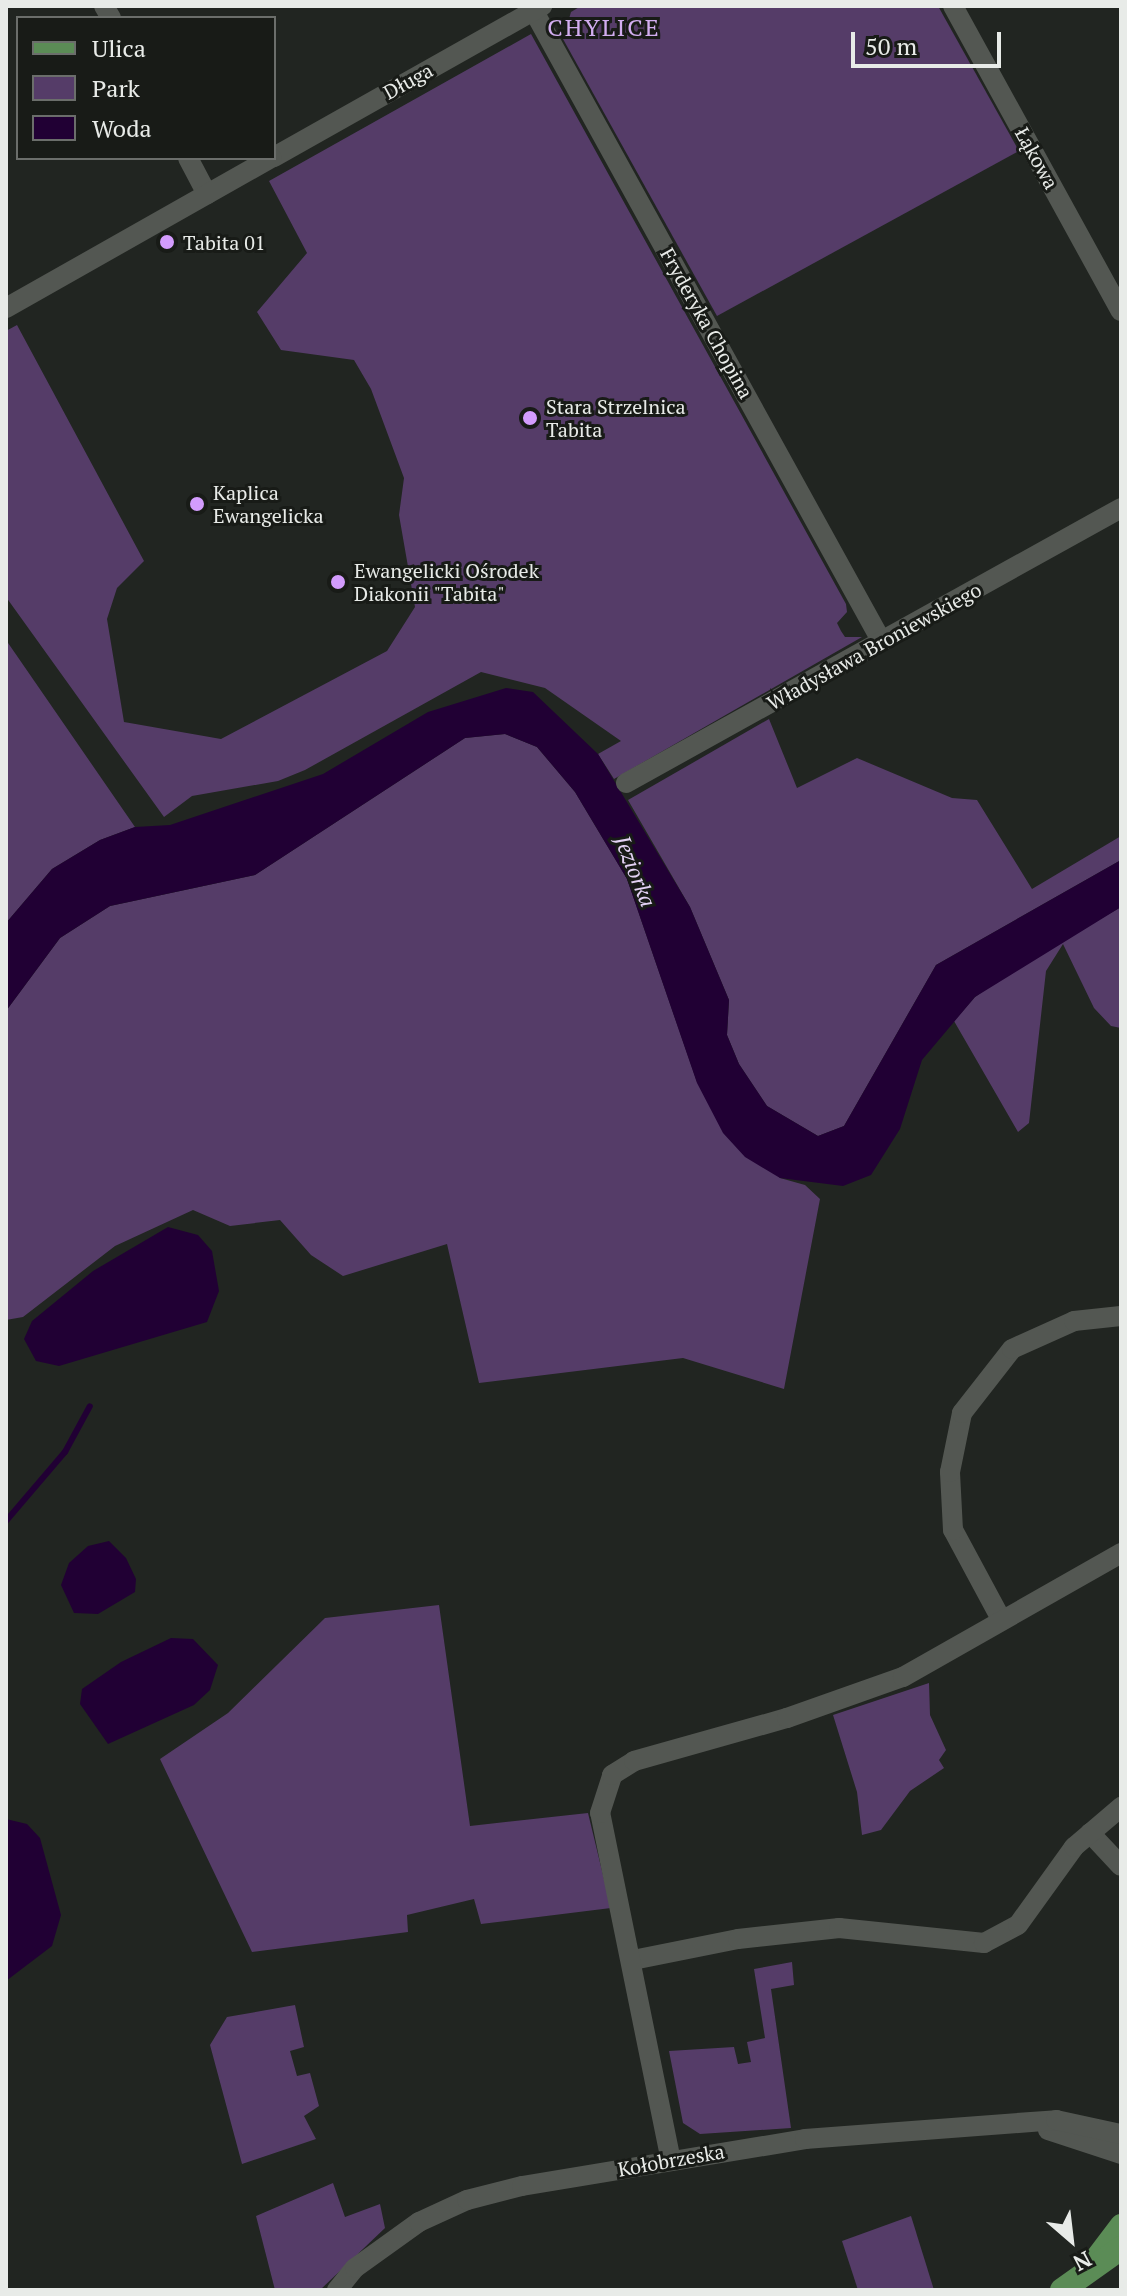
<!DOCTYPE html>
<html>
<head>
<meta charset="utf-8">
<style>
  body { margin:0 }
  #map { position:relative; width:1127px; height:2296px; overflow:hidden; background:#212521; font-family:"PT Serif",serif }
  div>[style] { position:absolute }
  .green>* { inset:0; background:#553c68 }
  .water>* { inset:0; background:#210034 }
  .stream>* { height:6px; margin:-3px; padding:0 3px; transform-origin:3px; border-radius:3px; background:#210034 }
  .minor>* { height:20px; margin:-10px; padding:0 10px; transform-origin:10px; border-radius:10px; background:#535752 }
  .major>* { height:24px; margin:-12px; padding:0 12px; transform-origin:12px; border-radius:12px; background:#5b8c56 }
  .dots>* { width:22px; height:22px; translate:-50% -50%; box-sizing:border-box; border:4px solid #181b17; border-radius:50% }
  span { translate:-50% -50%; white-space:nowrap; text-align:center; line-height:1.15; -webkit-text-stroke:6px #181b17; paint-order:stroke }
  .street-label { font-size:20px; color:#e8ebe8 }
  .poi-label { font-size:20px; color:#e8ebe8 }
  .left { translate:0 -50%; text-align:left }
  .water-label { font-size:22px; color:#e3d1f4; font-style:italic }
  .quarter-label { font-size:24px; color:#d2adf0; letter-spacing:2px }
  .frame { position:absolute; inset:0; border:8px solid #e8ebe8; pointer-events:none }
  .legend { position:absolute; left:16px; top:16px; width:260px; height:144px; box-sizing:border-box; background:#181b17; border:2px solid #6b6e6b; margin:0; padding:10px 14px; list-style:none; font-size:24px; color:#e8ebe8 }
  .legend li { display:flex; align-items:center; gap:16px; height:40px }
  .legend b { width:40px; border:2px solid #6b6e6b }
  .north { position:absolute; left:1031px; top:2200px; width:80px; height:80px; -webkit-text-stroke:6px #181b17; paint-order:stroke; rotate:152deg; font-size:22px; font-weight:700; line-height:32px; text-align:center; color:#e8ebe8 }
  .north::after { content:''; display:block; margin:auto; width:28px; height:36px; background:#e8ebe8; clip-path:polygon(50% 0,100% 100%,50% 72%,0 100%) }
  .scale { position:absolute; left:851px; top:32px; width:150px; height:36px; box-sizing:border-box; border:4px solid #e8ebe8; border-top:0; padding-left:10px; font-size:24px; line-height:28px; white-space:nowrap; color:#e8ebe8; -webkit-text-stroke:6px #181b17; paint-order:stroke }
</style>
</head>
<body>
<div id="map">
  <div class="green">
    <div style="clip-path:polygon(581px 6px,938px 6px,1019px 151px,717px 316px,563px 39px,571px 12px)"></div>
    <div style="clip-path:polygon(531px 34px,846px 604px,847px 612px,837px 623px,841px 631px,845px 637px,862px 637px,614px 779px,598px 754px,621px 741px,545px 688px,481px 672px,305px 770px,278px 781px,192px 796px,164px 817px,6px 597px,6px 331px,17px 325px,144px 561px,117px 588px,107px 619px,124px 722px,221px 739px,387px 651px,415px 607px,399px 515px,404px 478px,371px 389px,354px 360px,281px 350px,257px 312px,307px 253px,269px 181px)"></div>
    <div style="clip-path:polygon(6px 640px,135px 827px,100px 840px,52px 869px,6px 923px)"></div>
    <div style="clip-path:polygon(769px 719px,797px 788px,857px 758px,952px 798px,977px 800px,1032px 889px,1121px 836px,1121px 860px,936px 965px,844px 1126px,818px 1136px,767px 1106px,739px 1064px,727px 1035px,729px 1000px,690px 907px,628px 800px)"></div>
    <div style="clip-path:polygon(505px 734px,537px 747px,575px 792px,627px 879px,697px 1082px,780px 1178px,805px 1185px,820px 1199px,784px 1389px,683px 1358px,479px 1383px,447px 1244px,343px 1276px,311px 1255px,280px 1220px,230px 1226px,193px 1210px,115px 1246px,23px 1317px,6px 1320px,6px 1011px,60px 938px,110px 906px,255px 875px,465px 738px)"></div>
    <div style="clip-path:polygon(1121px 907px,1121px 1028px,1111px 1026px,1094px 1008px,1063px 944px,1046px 971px,1029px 1123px,1018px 1132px,954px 1021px,975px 997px,1014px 969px)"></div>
    <div style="clip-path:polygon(439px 1605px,470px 1826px,588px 1813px,611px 1908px,481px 1924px,474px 1899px,407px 1915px,408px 1932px,252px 1952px,160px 1759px,228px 1713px,325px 1618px)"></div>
    <div style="clip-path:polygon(929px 1683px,930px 1715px,946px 1750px,939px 1760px,944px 1768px,910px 1791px,881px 1830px,862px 1835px,857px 1792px,833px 1715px)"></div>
    <div style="clip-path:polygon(792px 1962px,794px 1985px,771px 1989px,791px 2128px,700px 2134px,683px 2123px,669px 2051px,734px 2047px,738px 2064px,751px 2062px,747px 2042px,765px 2038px,754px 1969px)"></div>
    <div style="clip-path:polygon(295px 2005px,304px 2047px,290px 2051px,297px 2076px,310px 2073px,319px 2106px,304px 2116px,316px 2139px,242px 2164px,210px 2045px,227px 2017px)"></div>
    <div style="clip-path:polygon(333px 2183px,345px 2217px,380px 2204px,385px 2228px,320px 2290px,275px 2290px,256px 2216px)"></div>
    <div style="clip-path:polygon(911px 2216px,934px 2290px,858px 2290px,842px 2241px)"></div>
  </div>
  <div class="water">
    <div style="clip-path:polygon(506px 688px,533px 692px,598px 754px,690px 907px,729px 1000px,727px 1035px,739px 1064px,767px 1106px,818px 1136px,844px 1126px,936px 965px,1121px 860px,1121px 907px,975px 997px,922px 1060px,900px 1129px,871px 1175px,843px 1186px,780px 1178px,745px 1157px,723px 1133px,697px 1083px,627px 879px,575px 792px,537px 747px,505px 734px,465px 738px,255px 875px,110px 906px,60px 938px,6px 1011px,6px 923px,52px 869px,100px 840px,135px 827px,170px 825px,323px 774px,428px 712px)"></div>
    <div style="clip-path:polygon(168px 1227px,198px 1235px,212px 1251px,219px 1291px,207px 1322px,59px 1366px,36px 1361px,24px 1339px,32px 1321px,93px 1271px)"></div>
    <div style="clip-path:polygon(109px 1541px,126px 1558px,136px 1579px,135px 1592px,98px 1614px,74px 1613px,61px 1585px,69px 1563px,88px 1546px)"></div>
    <div style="clip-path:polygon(171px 1638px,193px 1639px,218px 1665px,210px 1690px,194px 1705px,108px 1744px,80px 1704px,82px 1689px,121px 1662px)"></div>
    <div style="clip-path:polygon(6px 1819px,27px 1824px,40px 1838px,61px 1915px,52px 1946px,6px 1981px)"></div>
  </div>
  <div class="stream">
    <div style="left:6px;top:1521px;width:91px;rotate:-49.5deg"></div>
    <div style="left:65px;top:1452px;width:52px;rotate:-61.5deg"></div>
  </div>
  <div class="minor">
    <div style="left:104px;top:6px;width:14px;rotate:60deg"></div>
    <div style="left:531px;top:6px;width:726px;rotate:61.11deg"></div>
    <div style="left:953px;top:6px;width:348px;rotate:61.2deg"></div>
    <div style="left:274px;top:157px;width:308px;rotate:-29.4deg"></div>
    <div style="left:188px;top:158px;width:41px;rotate:62.2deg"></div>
    <div style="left:6px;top:308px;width:305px;rotate:-29.5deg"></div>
    <div style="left:626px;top:783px;width:566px;rotate:-29.05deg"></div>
    <div style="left:1001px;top:1619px;width:101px;rotate:-118.3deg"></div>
    <div style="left:953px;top:1530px;width:58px;rotate:-93deg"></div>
    <div style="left:950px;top:1472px;width:60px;rotate:-78.5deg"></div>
    <div style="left:962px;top:1413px;width:81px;rotate:-52deg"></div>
    <div style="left:1012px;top:1349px;width:68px;rotate:-24.3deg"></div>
    <div style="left:1074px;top:1321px;width:47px;rotate:-6.1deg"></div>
    <div style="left:1090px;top:1833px;width:45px;rotate:46.8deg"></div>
    <div style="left:633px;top:1960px;width:107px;rotate:-11.3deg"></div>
    <div style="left:738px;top:1939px;width:102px;rotate:-6.2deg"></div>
    <div style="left:839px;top:1928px;width:146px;rotate:5.9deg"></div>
    <div style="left:984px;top:1943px;width:38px;rotate:-28deg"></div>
    <div style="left:1018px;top:1925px;width:96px;rotate:-54.3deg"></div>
    <div style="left:1074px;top:1847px;width:62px;rotate:-40.4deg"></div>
    <div style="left:1048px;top:2130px;width:77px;rotate:18.2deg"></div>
    <div style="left:671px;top:2161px;width:355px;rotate:-101.5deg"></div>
    <div style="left:600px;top:1813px;width:40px;rotate:-72deg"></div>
    <div style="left:612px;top:1775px;width:26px;rotate:-32deg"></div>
    <div style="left:634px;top:1761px;width:159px;rotate:-15.7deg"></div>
    <div style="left:787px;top:1718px;width:123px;rotate:-19.5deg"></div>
    <div style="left:903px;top:1677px;width:251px;rotate:-29.6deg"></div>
    <div style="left:337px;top:2290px;width:28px;rotate:-51deg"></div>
    <div style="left:355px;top:2268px;width:79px;rotate:-35.7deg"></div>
    <div style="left:419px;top:2222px;width:53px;rotate:-24.6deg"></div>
    <div style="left:467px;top:2200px;width:57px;rotate:-14.3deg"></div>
    <div style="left:522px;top:2186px;width:287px;rotate:-9.4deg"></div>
    <div style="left:805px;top:2139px;width:252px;rotate:-4.3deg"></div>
    <div style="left:1056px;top:2120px;width:66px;rotate:12.2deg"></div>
  </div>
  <div class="major">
    <div style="left:1098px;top:2257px;width:39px;rotate:-53deg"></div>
    <div style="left:1062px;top:2290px;width:72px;rotate:-35.4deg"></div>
  </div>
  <div class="dots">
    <div style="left:167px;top:242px;background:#d39cfd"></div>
    <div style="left:530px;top:418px;background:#d39cfd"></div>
    <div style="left:197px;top:504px;background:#d39cfd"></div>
    <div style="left:338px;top:582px;background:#d39cfd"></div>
  </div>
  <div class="street-label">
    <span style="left:408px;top:81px;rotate:-29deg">Długa</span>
    <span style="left:1037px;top:158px;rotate:61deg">Łąkowa</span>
    <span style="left:707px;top:323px;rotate:61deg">Fryderyka Chopina</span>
    <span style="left:874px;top:646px;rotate:-29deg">Władysława Broniewskiego</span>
    <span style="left:671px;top:2160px;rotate:-10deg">Kołobrzeska</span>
  </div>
  <div class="poi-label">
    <span class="left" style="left:183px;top:242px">Tabita 01</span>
    <span class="left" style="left:546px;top:418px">Stara Strzelnica<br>Tabita</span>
    <span class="left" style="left:213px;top:504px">Kaplica<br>Ewangelicka</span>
    <span class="left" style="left:354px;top:582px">Ewangelicki Ośrodek<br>Diakonii "Tabita"</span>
  </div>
  <div class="water-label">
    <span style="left:636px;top:871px;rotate:68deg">Jeziorka</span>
  </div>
  <div class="quarter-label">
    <span style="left:604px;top:28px">CHYLICE</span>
  </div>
  <div class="frame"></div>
  <ul class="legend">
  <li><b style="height:10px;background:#5b8c56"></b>Ulica</li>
  <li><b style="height:22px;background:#553c68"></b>Park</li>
  <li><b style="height:22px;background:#210034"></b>Woda</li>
  </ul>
  <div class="north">N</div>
  <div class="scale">50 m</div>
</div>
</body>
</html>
